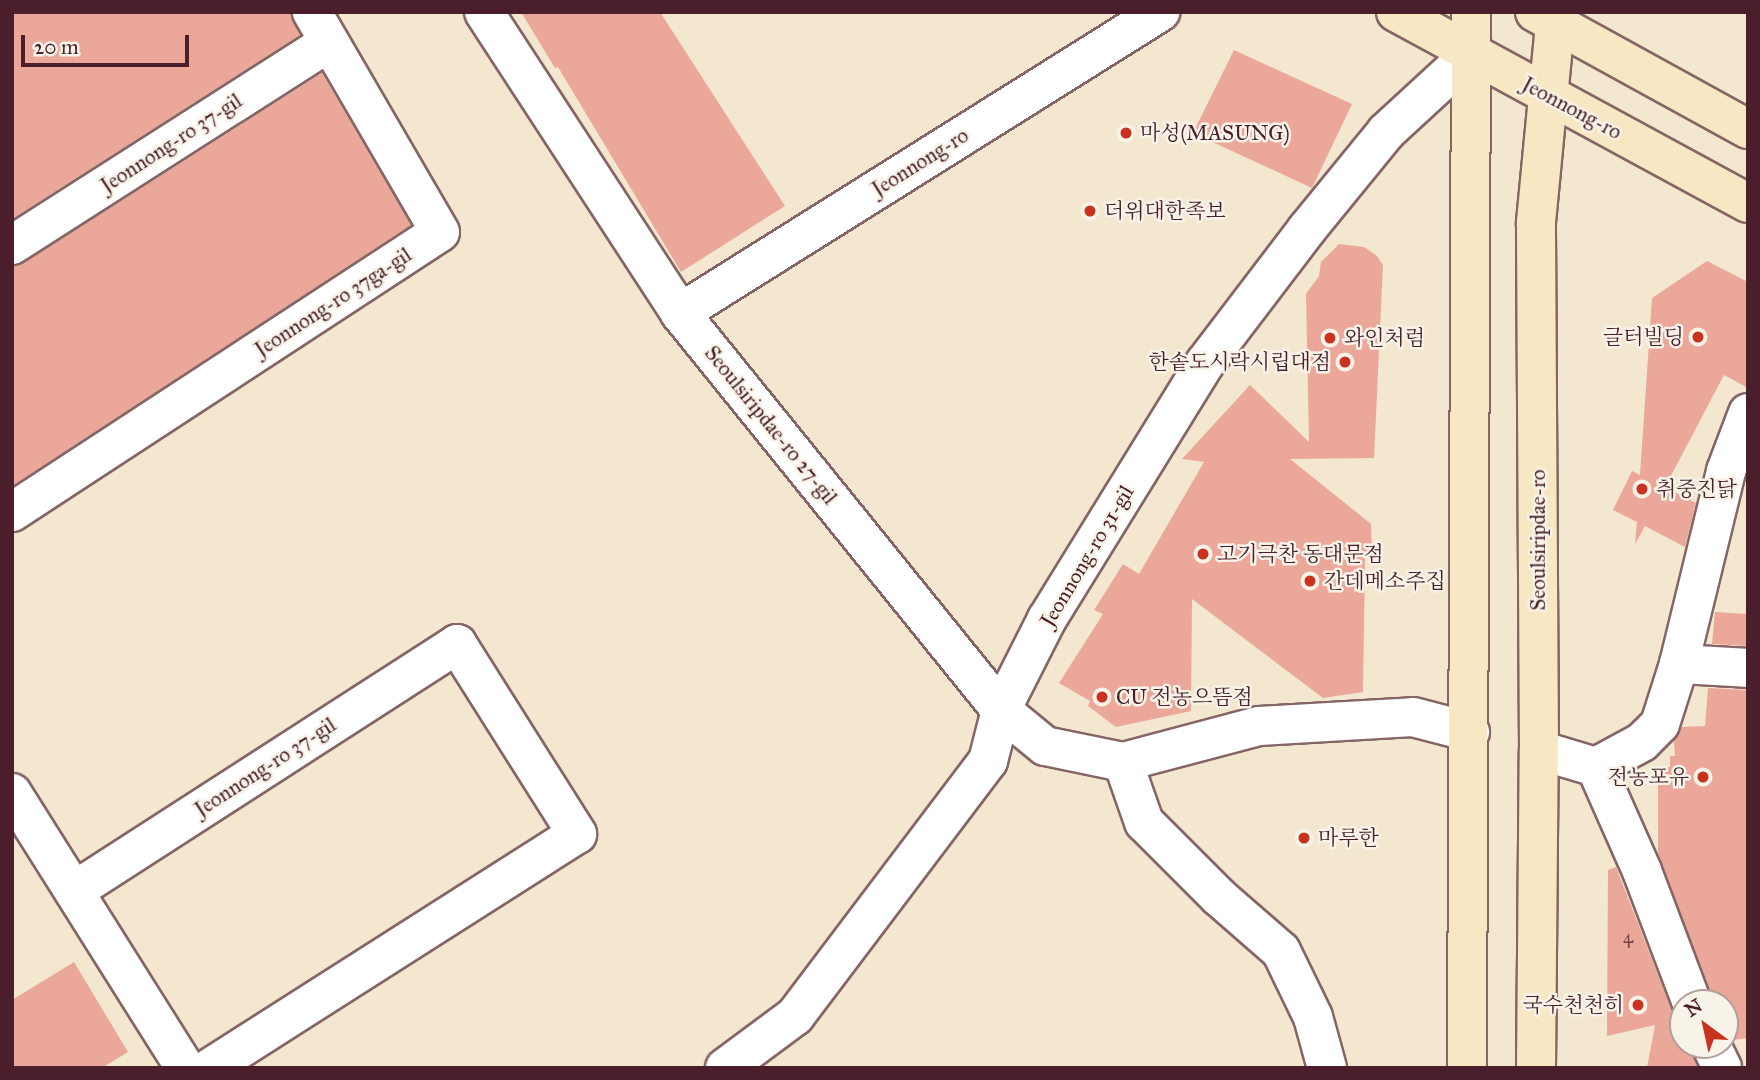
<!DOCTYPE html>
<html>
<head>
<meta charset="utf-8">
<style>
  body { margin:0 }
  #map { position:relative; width:1760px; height:1080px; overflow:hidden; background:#f3e7d0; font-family:"IM FELL Great Primer","Noto Serif KR",serif }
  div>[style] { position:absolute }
  .building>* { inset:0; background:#eba799 }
  .roads { filter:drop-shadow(2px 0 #856565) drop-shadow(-2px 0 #856565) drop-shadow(0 2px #856565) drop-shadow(0 -2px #856565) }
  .street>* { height:38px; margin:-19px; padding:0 19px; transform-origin:19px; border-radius:19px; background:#fff }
  .secondary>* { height:38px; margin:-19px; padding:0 19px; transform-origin:19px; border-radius:19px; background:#f7e8c3 }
  .dots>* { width:19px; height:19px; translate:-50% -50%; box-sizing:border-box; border:4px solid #f7f3e8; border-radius:50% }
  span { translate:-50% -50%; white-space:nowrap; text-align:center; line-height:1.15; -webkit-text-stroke:5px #f7f3e8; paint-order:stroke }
  .number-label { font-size:18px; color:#724146 }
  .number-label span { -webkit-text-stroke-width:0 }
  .street-label { font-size:21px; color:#4a1f2b }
  .poi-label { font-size:21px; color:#4a1f2b }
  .left { translate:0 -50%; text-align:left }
  .right { translate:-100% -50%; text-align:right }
  .frame { position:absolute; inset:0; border:14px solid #4a1f2b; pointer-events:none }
  .north { position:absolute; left:1669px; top:989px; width:70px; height:70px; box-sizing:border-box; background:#f7f3e8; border:2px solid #b29e9c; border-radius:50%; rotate:327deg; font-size:19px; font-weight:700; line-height:28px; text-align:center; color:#4a1f2b }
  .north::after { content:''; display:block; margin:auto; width:24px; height:32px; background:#c8321e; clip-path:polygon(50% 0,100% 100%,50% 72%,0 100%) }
  .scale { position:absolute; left:21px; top:35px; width:168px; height:32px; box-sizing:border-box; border:4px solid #4a1f2b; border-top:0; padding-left:9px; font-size:21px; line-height:24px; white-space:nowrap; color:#4a1f2b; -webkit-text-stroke:5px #f7f3e8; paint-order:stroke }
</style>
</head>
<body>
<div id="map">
  <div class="building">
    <div style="clip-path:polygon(12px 12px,290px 12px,300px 35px,12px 219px)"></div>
    <div style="clip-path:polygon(521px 12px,660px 12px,785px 206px,681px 272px,558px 67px,555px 68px)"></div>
    <div style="clip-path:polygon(1234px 50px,1352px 104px,1312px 188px,1193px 133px)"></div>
    <div style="clip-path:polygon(322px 73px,411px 225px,12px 486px,12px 267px,24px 263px)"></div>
    <div style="clip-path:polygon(1339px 244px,1364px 247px,1376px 255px,1383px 265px,1374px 458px,1290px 459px,1371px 524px,1372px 551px,1365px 558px,1363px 692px,1323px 698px,1192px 599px,1191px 711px,1116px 727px,1088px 706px,1090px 701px,1059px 683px,1103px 614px,1094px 610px,1123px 564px,1139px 574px,1204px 462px,1182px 459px,1250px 385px,1309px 442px,1306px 294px,1319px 276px,1321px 262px)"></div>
    <div style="clip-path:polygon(1707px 261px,1748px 282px,1748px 388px,1724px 375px,1665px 487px,1696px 503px,1685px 547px,1645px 526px,1635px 544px,1637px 522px,1613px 510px,1632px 471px,1640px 475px,1652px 298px)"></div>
    <div style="clip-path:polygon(1715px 612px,1748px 614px,1748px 646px,1712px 644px)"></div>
    <div style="clip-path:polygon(1708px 688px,1748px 690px,1748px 1038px,1733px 1040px,1725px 1029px,1725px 1003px,1713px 1003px,1658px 853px,1658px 767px,1670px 767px,1670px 756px,1675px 756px,1674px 741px,1682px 727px,1705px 726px)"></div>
    <div style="clip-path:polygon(1616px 867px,1672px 1011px,1683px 1022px,1683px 1045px,1689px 1045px,1698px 1068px,1647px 1068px,1655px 1025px,1607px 1036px,1608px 870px)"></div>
    <div style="clip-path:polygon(74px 962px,128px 1052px,102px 1068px,12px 1068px,12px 1000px)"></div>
  </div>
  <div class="roads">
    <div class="street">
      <div style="left:484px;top:12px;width:359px;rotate:56.9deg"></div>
      <div style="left:680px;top:313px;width:511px;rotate:51.04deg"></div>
      <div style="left:1001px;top:710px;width:57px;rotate:39.3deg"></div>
      <div style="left:1045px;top:746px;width:80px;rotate:11.6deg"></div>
      <div style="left:1123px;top:762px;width:141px;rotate:-14.8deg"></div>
      <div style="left:1259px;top:726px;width:154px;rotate:-3.3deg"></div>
      <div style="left:1413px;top:717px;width:59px;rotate:14.7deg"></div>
      <div style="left:12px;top:245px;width:376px;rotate:-32.6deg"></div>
      <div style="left:680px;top:313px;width:567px;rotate:-32.09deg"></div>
      <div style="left:12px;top:512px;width:511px;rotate:-33.19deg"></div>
      <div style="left:440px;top:232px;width:255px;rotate:-120.2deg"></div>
      <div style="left:1679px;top:664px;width:69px;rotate:3.3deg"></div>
      <div style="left:1539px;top:750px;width:59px;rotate:16.6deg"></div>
      <div style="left:1596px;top:767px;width:114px;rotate:66.1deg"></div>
      <div style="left:1642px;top:871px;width:141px;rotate:69.3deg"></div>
      <div style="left:1123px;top:762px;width:64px;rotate:70.7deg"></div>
      <div style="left:1144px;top:822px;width:106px;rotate:45deg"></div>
      <div style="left:1219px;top:897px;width:82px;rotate:41.1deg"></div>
      <div style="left:1281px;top:951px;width:73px;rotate:64.1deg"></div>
      <div style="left:1313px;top:1017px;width:53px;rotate:74.6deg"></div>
      <div style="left:1596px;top:767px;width:52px;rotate:-28.5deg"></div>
      <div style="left:1642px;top:742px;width:25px;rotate:-45deg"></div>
      <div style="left:1660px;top:724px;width:63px;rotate:-72.4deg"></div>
      <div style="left:1679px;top:664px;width:199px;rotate:-76.3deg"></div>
      <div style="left:1726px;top:471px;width:62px;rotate:-69.2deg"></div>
      <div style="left:12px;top:793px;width:325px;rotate:57.8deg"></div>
      <div style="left:74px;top:891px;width:456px;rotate:-32.8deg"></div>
      <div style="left:457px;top:644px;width:225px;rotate:57.7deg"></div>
      <div style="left:577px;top:834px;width:435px;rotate:147.5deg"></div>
      <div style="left:1711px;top:1045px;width:25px;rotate:64deg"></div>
      <div style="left:725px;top:1068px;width:87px;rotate:-36.6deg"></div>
      <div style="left:795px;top:1016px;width:320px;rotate:-52.9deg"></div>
      <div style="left:988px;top:761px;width:53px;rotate:-75.7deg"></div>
      <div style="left:1001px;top:710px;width:102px;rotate:-63.2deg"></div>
      <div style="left:1047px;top:619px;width:301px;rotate:-58.3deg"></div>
      <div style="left:1205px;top:363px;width:168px;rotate:-52.7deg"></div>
      <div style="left:1307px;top:229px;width:125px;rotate:-50.8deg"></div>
      <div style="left:1386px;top:132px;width:117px;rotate:-42.6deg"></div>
    </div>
    <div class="secondary">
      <div style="left:1396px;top:12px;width:400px;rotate:28.5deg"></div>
      <div style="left:1535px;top:12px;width:243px;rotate:28.8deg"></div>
      <div style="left:1467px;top:1068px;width:1056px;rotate:-89.78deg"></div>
      <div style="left:1536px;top:1068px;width:318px;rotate:-89.5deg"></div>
      <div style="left:1539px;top:750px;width:528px;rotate:-90.33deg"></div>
      <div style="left:1536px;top:222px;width:200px;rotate:-84.5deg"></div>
    </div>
  </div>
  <div class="dots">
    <div style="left:1126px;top:133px;background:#c8321e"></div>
    <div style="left:1090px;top:211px;background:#c8321e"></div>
    <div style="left:1698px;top:337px;background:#c8321e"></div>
    <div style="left:1330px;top:338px;background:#c8321e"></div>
    <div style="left:1345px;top:362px;background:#c8321e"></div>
    <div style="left:1642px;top:489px;background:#c8321e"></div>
    <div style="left:1203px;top:554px;background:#c8321e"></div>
    <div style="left:1310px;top:581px;background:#c8321e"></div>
    <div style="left:1102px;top:697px;background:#c8321e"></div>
    <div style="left:1703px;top:777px;background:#c8321e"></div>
    <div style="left:1304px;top:838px;background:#c8321e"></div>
    <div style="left:1638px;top:1005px;background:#c8321e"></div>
  </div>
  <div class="number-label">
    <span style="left:1628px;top:937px">4</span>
  </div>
  <div class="street-label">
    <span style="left:1572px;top:108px;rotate:28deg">Jeonnong-ro</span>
    <span style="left:171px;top:143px;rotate:-33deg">Jeonnong-ro 37-gil</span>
    <span style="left:920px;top:162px;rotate:-32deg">Jeonnong-ro</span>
    <span style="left:333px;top:302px;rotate:-33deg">Jeonnong-ro 37ga-gil</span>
    <span style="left:771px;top:425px;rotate:51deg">Seoulsiripdae-ro 27-gil</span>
    <span style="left:1538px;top:540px;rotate:-90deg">Seoulsiripdae-ro</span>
    <span style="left:1087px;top:556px;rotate:-59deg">Jeonnong-ro 31-gil</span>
    <span style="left:265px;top:767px;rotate:-33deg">Jeonnong-ro 37-gil</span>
  </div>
  <div class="poi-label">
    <span class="left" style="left:1140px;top:133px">마성(MASUNG)</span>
    <span class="left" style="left:1104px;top:211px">더위대한족보</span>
    <span class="right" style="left:1684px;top:337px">글터빌딩</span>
    <span class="left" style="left:1344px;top:338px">와인처럼</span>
    <span class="right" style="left:1331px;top:362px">한솥도시락시립대점</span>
    <span class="left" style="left:1656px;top:489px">취중진닭</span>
    <span class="left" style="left:1217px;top:554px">고기극찬 동대문점</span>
    <span class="left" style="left:1324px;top:581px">간데메소주집</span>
    <span class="left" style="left:1116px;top:697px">CU 전농으뜸점</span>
    <span class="right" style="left:1689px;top:777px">전농포유</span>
    <span class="left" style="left:1318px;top:838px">마루한</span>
    <span class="right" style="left:1624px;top:1005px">국수천천히</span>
  </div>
  <div class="frame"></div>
  <div class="north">N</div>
  <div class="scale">20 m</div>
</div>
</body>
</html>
